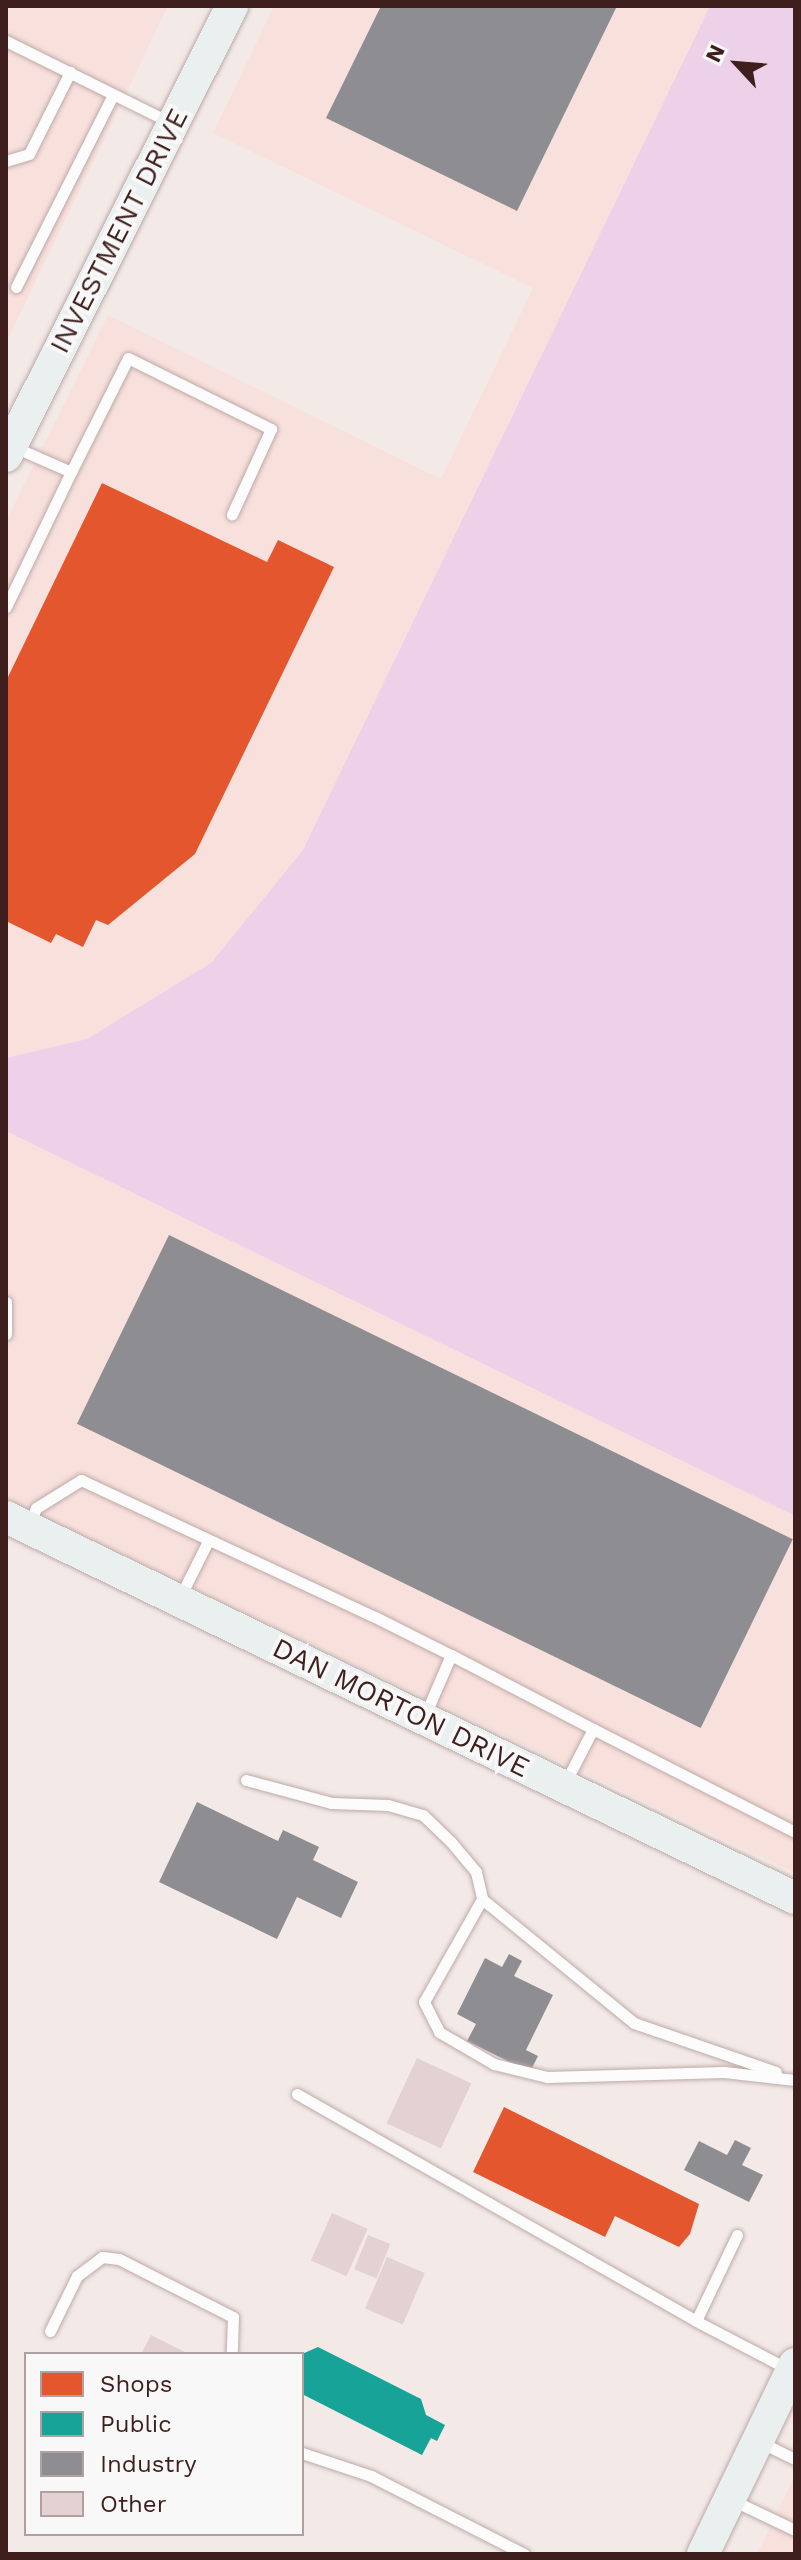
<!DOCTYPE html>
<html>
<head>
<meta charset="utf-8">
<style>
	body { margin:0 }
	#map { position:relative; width:801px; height:2560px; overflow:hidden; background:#f3eae8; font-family:"Work Sans",sans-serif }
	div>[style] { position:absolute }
	.built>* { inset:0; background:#f8e0dc }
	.green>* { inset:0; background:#ecd1e8 }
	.shops>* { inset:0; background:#e4572e }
	.public>* { inset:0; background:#17a398 }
	.industry>* { inset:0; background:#8d8d92; transform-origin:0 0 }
	.building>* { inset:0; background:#e4d1d3; transform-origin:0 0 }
	.roads { filter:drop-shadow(0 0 2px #bdaaa8) drop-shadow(0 0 2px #bdaaa8) }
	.lane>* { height:11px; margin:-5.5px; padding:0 5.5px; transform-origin:5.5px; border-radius:5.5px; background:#fdfcfc }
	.secondary>* { height:32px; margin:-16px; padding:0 16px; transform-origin:16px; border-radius:16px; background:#eaeff0 }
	span { translate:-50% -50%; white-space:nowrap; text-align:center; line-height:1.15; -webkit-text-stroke:8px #f8f8f8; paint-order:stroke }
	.street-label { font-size:28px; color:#3e1f1d }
	.frame { position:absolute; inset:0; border:8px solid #3e1f1d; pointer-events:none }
	.legend { position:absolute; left:24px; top:2352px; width:280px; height:184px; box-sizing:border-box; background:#f8f8f8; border:2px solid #aea1a0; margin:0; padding:10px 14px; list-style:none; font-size:24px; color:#3e1f1d }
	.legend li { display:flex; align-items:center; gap:16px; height:40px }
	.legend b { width:40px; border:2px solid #aea1a0 }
	.north { position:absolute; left:697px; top:24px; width:80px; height:80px; -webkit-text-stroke:6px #f8f8f8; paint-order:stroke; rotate:296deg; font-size:22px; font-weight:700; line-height:32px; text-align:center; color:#3e1f1d }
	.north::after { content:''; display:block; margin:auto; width:28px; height:36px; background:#3e1f1d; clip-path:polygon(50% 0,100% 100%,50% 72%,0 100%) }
</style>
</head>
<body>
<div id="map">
	<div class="built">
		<i style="clip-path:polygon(6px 6px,168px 6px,6px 343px)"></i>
		<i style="clip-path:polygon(274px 6px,710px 6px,303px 850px,211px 963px,87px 1039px,6px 1058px,6px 521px,108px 315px,441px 479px,533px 288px,213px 133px)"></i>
		<i style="clip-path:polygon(6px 1131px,795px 1516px,795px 1873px,6px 1499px)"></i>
		<i style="clip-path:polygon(795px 2475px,795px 2554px,757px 2554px)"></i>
	</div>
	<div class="green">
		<i style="clip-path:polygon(710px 6px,795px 6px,795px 1516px,6px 1131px,6px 1058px,87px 1039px,211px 963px,303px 850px)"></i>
	</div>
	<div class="shops">
		<i style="clip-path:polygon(102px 483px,267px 562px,278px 540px,334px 567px,195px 854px,108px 925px,96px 920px,83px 947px,56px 934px,51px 943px,6px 921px,6px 681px)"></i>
		<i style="clip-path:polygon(504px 2107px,699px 2204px,690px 2234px,679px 2247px,615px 2216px,605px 2237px,473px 2172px)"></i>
	</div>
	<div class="public">
		<i style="clip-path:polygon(318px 2347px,421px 2399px,426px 2415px,445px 2425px,437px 2441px,431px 2438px,422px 2455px,302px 2394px,302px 2354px)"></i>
	</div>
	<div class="industry">
		<i style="clip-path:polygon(381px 6px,617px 6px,517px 211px,326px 118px)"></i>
		<i style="left:169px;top:1235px;width:694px;height:210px;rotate:26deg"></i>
		<i style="clip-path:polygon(197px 1802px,278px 1841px,283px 1830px,319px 1847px,313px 1860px,358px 1882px,341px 1918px,297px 1897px,277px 1939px,159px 1882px)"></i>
		<i style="clip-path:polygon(509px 1954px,522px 1961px,514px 1976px,553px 1995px,526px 2050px,538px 2056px,530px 2072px,467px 2041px,476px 2024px,457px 2014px,485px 1958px,502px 1967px)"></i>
		<i style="clip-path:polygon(735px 2140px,751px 2148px,742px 2165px,763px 2175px,749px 2202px,684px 2170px,699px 2141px,727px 2155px)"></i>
	</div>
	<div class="building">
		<i style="left:417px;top:2058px;width:60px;height:72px;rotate:25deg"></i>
		<i style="left:332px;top:2213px;width:39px;height:52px;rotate:24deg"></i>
		<i style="left:368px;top:2235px;width:24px;height:37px;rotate:22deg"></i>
		<i style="left:387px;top:2257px;width:41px;height:56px;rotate:23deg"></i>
		<i style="clip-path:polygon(151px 2335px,189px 2354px,141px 2354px)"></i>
	</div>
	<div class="roads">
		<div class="lane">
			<i style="left:6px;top:41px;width:182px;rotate:26.4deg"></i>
			<i style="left:6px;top:161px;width:24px;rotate:-17deg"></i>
			<i style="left:29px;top:154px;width:92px;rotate:-63.4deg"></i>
			<i style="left:16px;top:287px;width:215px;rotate:-63.2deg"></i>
			<i style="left:12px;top:446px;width:64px;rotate:23.8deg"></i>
			<i style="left:71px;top:472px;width:127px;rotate:-63.4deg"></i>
			<i style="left:128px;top:358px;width:160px;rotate:26.4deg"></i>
			<i style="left:271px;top:429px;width:94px;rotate:114.6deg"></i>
			<i style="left:6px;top:607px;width:150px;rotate:-64.3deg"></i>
			<i style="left:6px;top:1302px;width:32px;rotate:90deg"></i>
			<i style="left:28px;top:1526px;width:20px;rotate:-66deg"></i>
			<i style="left:36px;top:1508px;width:53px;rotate:-31.9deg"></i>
			<i style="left:81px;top:1480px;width:324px;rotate:25deg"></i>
			<i style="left:375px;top:1617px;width:85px;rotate:26.6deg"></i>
			<i style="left:451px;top:1655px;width:65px;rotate:113.4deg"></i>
			<i style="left:179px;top:1599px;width:65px;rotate:-63.4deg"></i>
			<i style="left:451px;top:1655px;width:160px;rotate:27.5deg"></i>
			<i style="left:593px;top:1729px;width:61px;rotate:117.4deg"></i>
			<i style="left:593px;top:1729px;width:227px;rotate:27deg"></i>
			<i style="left:246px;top:1780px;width:88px;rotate:15.1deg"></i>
			<i style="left:331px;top:1803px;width:57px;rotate:2deg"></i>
			<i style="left:388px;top:1805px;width:36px;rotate:16deg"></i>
			<i style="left:423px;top:1815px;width:39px;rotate:44deg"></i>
			<i style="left:451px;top:1842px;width:39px;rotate:50deg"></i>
			<i style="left:476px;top:1872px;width:28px;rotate:77deg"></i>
			<i style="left:482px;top:1899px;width:118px;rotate:119.4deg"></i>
			<i style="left:424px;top:2002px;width:34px;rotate:63deg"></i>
			<i style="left:439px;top:2032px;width:64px;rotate:30.2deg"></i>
			<i style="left:494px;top:2064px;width:55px;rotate:13.8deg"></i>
			<i style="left:547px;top:2077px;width:177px;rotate:-1.6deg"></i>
			<i style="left:724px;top:2072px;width:71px;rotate:6.4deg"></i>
			<i style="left:482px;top:1899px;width:196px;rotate:39.2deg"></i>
			<i style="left:634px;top:2023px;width:150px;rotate:19deg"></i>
			<i style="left:297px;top:2094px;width:459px;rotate:29.6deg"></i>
			<i style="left:737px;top:2235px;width:95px;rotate:115.5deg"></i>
			<i style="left:696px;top:2321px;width:104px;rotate:27.6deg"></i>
			<i style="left:50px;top:2331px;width:61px;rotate:-63.9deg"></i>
			<i style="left:77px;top:2276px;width:31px;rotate:-37deg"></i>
			<i style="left:102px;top:2257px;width:17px;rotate:7deg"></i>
			<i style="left:119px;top:2259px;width:128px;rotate:27deg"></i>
			<i style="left:233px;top:2317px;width:37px;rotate:92deg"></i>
			<i style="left:762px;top:2443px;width:37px;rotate:26deg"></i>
			<i style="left:302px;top:2453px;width:73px;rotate:18.4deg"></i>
			<i style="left:371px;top:2476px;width:172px;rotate:27deg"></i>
			<i style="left:730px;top:2499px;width:72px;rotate:25.5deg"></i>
		</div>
		<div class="secondary">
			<i style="left:6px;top:456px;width:504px;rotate:-63.33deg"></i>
			<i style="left:6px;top:1517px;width:876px;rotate:25.78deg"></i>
			<i style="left:703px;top:2554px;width:211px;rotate:-64.2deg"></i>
		</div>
	</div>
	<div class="street-label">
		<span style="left:119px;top:231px;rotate:-63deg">INVESTMENT DRIVE</span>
		<span style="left:401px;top:1708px;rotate:26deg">DAN MORTON DRIVE</span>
	</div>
	<div class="frame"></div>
	<ul class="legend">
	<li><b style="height:22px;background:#e4572e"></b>Shops</li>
	<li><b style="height:22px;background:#17a398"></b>Public</li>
	<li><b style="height:22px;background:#8d8d92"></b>Industry</li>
	<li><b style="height:22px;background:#e4d1d3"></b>Other</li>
	</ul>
	<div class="north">N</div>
</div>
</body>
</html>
